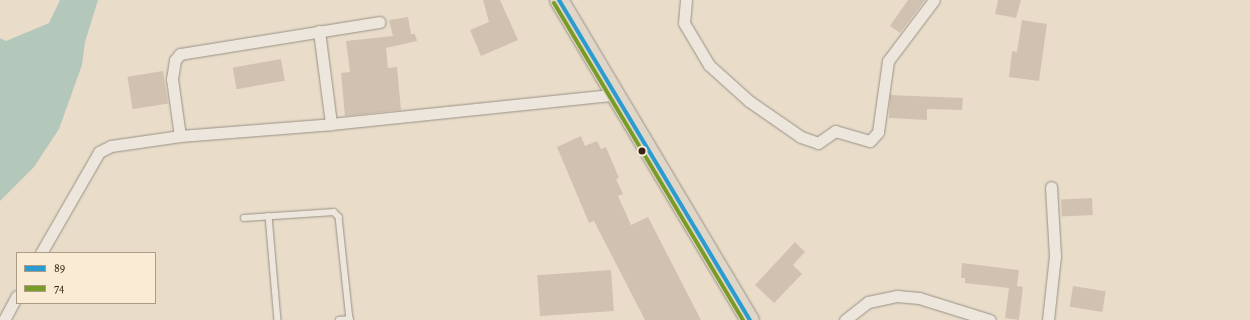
<!DOCTYPE html>
<html>
<head>
<meta charset="utf-8">
<style>
	body { margin:0 }
	#map { position:relative; width:1250px; height:320px; overflow:hidden; background:#e9ddca; font-family:Alegreya,serif }
	div>[style] { position:absolute }
	.water>* { inset:0; background:#b4c7bb }
	.building>* { inset:0; background:#d1c1b1; transform-origin:0 0 }
	.roads { filter:drop-shadow(0 0 1px #9a9184) drop-shadow(0 0 1px #9a9184) }
	.service>* { height:5.5px; margin:-2.75px; padding:0 2.75px; transform-origin:2.75px; border-radius:2.75px; background:#ece6dd }
	.minor>* { height:11px; margin:-5.5px; padding:0 5.5px; transform-origin:5.5px; border-radius:5.5px; background:#ece6dd }
	.trunk>* { height:18px; margin:-9px; padding:0 9px; transform-origin:9px; border-radius:9px; background:#e0d6c7 }
	.bus-1>* { height:4px; margin:-2px; padding:0 2px; transform-origin:2px; border-radius:2px; background:#2a9cd0 }
	.bus-2>* { height:4px; margin:-2px; padding:0 2px; transform-origin:2px; border-radius:2px; background:#799c27 }
	.dots>* { width:11px; height:11px; translate:-50% -50%; box-sizing:border-box; border:2px solid #f9ebd4; border-radius:50% }
	span { translate:-50% -50%; white-space:nowrap; text-align:center; line-height:1.15; -webkit-text-stroke:3.5px #f9ebd4; paint-order:stroke }
	.legend { position:absolute; left:16px; top:252px; width:140px; height:52px; box-sizing:border-box; background:#f9ebd4; border:1px solid #ab9b87; margin:0; padding:5px 7px; list-style:none; font-size:12px; color:#372414 }
	.legend li { display:flex; align-items:center; gap:8px; height:20px }
	.legend b { width:20px; border:1px solid #ab9b87 }
</style>
</head>
<body>
<div id="map">
	<div class="water">
		<i style="clip-path:polygon(60px 0,98px 0,85px 42px,82px 65px,59px 129px,34px 167px,0 201px,0 38px,6px 41px,49px 23px)"></i>
	</div>
	<div class="building">
		<i style="clip-path:polygon(483px 0,500px 0,518px 40px,481px 56px,470px 30px,489px 22px)"></i>
		<i style="clip-path:polygon(908px 0,925px 0,900px 33px,890px 26px)"></i>
		<i style="clip-path:polygon(998px 0,1021px 0,1016px 18px,995px 14px)"></i>
		<i style="clip-path:polygon(408px 17px,411px 34px,415px 34px,417px 41px,386px 48px,388px 68px,397px 67px,401px 110px,345px 116px,341px 73px,350px 72px,346px 41px,393px 36px,389px 20px)"></i>
		<i style="clip-path:polygon(1022px 20px,1047px 24px,1039px 81px,1009px 77px,1012px 51px,1017px 52px)"></i>
		<i style="left:281px;top:59px;width:22px;height:49px;rotate:80deg"></i>
		<i style="left:163px;top:71px;width:33px;height:36px;rotate:81deg"></i>
		<i style="clip-path:polygon(890px 95px,963px 98px,962px 110px,927px 109px,927px 120px,889px 118px)"></i>
		<i style="clip-path:polygon(581px 136px,585px 146px,597px 141px,601px 149px,606px 147px,619px 178px,616px 179px,623px 194px,618px 196px,631px 225px,648px 217px,701px 320px,645px 320px,594px 221px,589px 223px,557px 147px)"></i>
		<i style="left:1092px;top:198px;width:17px;height:31px;rotate:87deg"></i>
		<i style="clip-path:polygon(795px 242px,805px 252px,793px 265px,802px 274px,774px 303px,755px 285px)"></i>
		<i style="clip-path:polygon(962px 263px,1019px 270px,1017px 286px,1023px 287px,1019px 320px,1005px 318px,1009px 288px,965px 283px,965px 278px,961px 278px)"></i>
		<i style="left:611px;top:270px;width:41px;height:74px;rotate:86deg"></i>
		<i style="left:1073px;top:286px;width:33px;height:21px;rotate:9deg"></i>
	</div>
	<div class="roads">
		<div class="service">
			<i style="left:269px;top:216px;width:104px;rotate:85.1deg"></i>
			<i style="left:244px;top:218px;width:90px;rotate:-3.8deg"></i>
			<i style="left:334px;top:212px;width:7px;rotate:45deg"></i>
			<i style="left:339px;top:217px;width:104px;rotate:83.9deg"></i>
			<i style="left:339px;top:320px;width:11px;rotate:-5deg"></i>
		</div>
		<div class="minor">
			<i style="left:686px;top:0;width:23px;rotate:95deg"></i>
			<i style="left:684px;top:23px;width:49px;rotate:59.2deg"></i>
			<i style="left:709px;top:65px;width:54px;rotate:42deg"></i>
			<i style="left:749px;top:101px;width:63px;rotate:34.7deg"></i>
			<i style="left:801px;top:137px;width:18px;rotate:19deg"></i>
			<i style="left:818px;top:143px;width:21px;rotate:-35deg"></i>
			<i style="left:835px;top:131px;width:36px;rotate:16deg"></i>
			<i style="left:870px;top:141px;width:12px;rotate:-48deg"></i>
			<i style="left:878px;top:132px;width:72px;rotate:-82deg"></i>
			<i style="left:888px;top:61px;width:76px;rotate:-53deg"></i>
			<i style="left:319px;top:31px;width:94px;rotate:82.6deg"></i>
			<i style="left:180px;top:136px;width:58px;rotate:-98deg"></i>
			<i style="left:172px;top:79px;width:19px;rotate:-81deg"></i>
			<i style="left:175px;top:60px;width:8px;rotate:-50deg"></i>
			<i style="left:180px;top:54px;width:202px;rotate:-9.1deg"></i>
			<i style="left:41px;top:253px;width:116px;rotate:-60.1deg"></i>
			<i style="left:99px;top:152px;width:13px;rotate:-27deg"></i>
			<i style="left:111px;top:146px;width:70px;rotate:-8.2deg"></i>
			<i style="left:180px;top:136px;width:151px;rotate:-4.5deg"></i>
			<i style="left:331px;top:124px;width:284px;rotate:-5.9deg"></i>
			<i style="left:4px;top:320px;width:27px;rotate:-62deg"></i>
			<i style="left:845px;top:320px;width:29px;rotate:-38deg"></i>
			<i style="left:868px;top:302px;width:30px;rotate:-12deg"></i>
			<i style="left:897px;top:296px;width:22px;rotate:5deg"></i>
			<i style="left:919px;top:298px;width:74px;rotate:17.2deg"></i>
			<i style="left:1048px;top:320px;width:64px;rotate:-83.8deg"></i>
			<i style="left:1055px;top:256px;width:69px;rotate:-93.3deg"></i>
		</div>
		<div class="trunk">
			<i style="left:559px;top:0;width:373px;rotate:59.2deg"></i>
		</div>
	</div>
	<div class="bus-1">
		<i style="left:559px;top:0;width:373px;rotate:59.2deg"></i>
	</div>
	<div class="bus-2">
		<i style="left:554px;top:3px;width:369px;rotate:59.2deg"></i>
	</div>
	<div class="dots">
		<i style="left:642px;top:151px;background:#372414"></i>
	</div>
	<ul class="legend">
	<li><b style="height:5px;background:#2a9cd0"></b>89</li>
	<li><b style="height:5px;background:#799c27"></b>74</li>
	</ul>
</div>
</body>
</html>
